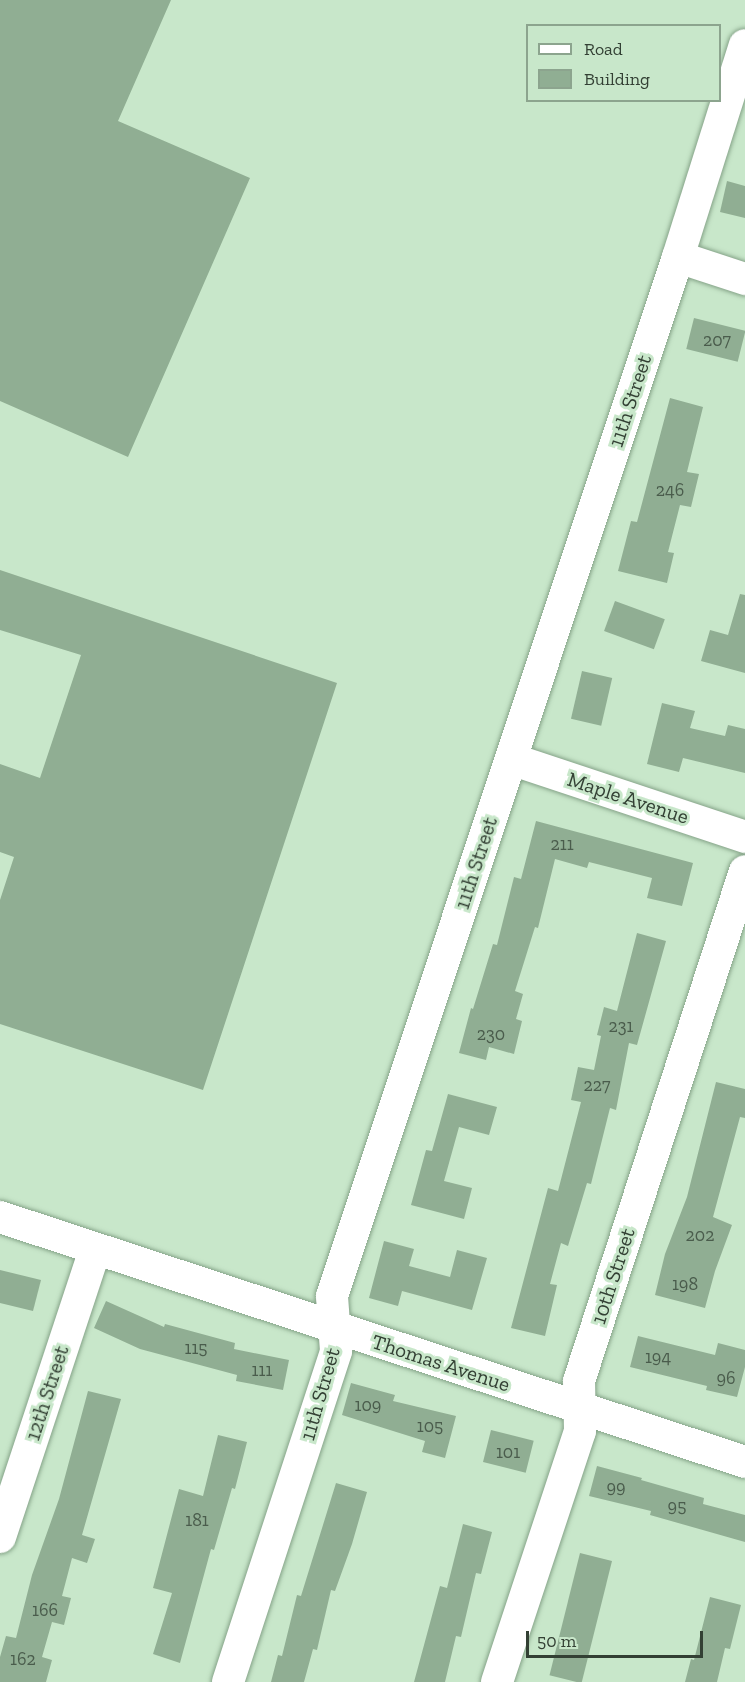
<!DOCTYPE html>
<html>
<head>
<meta charset="utf-8">
<style>
	body { margin:0 }
	#map { position:relative; width:745px; height:1682px; overflow:hidden; background:#c8e7ca; font-family:"Zilla Slab",serif }
	div>[style] { position:absolute }
	.building>* { inset:0; background:#90ae93; transform-origin:0 0 }
	.roads { filter:drop-shadow(0 0 2px #85a388) drop-shadow(0 0 2px #85a388) }
	.minor>* { height:32px; margin:-16px; padding:0 16px; transform-origin:16px; border-radius:16px; background:#fff }
	span { translate:-50% -50%; white-space:nowrap; text-align:center; line-height:1.15; -webkit-text-stroke:6px #c8e7ca; paint-order:stroke }
	.number-label { font-size:18px; color:#4a5c4c }
	.number-label span { -webkit-text-stroke-width:0 }
	.street-label { font-size:21px; color:#334034 }
	.legend { position:absolute; left:526px; top:24px; width:195px; height:78px; box-sizing:border-box; background:#c8e7ca; border:2px solid #8ca48e; margin:0; padding:8px 10px; list-style:none; font-size:18px; color:#334034 }
	.legend li { display:flex; align-items:center; gap:12px; height:30px }
	.legend b { width:30px; border:2px solid #8ca48e }
	.scale { position:absolute; left:526px; top:1631px; width:177px; height:27px; box-sizing:border-box; border:3px solid #334034; border-top:0; padding-left:8px; font-size:18px; line-height:21px; white-space:nowrap; color:#334034; -webkit-text-stroke:4px #c8e7ca; paint-order:stroke }
</style>
</head>
<body>
<div id="map">
	<div class="building">
		<i style="clip-path:polygon(0 0,171px 0,118px 121px,250px 178px,128px 457px,0 401px)"></i>
		<i style="clip-path:polygon(727px 181px,745px 186px,745px 218px,720px 212px)"></i>
		<i style="left:694px;top:318px;width:53px;height:32px;rotate:14deg"></i>
		<i style="clip-path:polygon(670px 398px,703px 407px,687px 472px,699px 474px,691px 507px,680px 505px,668px 552px,674px 553px,667px 583px,618px 571px,631px 521px,637px 522px)"></i>
		<i style="clip-path:polygon(0 570px,337px 683px,203px 1090px,0 1024px,0 900px,14px 857px,0 852px,0 764px,40px 778px,81px 655px,0 630px)"></i>
		<i style="clip-path:polygon(740px 594px,745px 595px,745px 673px,701px 661px,710px 630px,728px 635px)"></i>
		<i style="left:615px;top:601px;width:53px;height:32px;rotate:20deg"></i>
		<i style="left:582px;top:671px;width:31px;height:49px;rotate:13deg"></i>
		<i style="clip-path:polygon(662px 703px,695px 711px,690px 728px,725px 736px,728px 725px,745px 729px,745px 773px,683px 758px,679px 772px,647px 764px)"></i>
		<i style="clip-path:polygon(536px 821px,693px 863px,682px 906px,647px 898px,652px 878px,589px 862px,587px 868px,555px 859px,538px 928px,535px 927px,515px 991px,523px 994px,516px 1019px,522px 1021px,514px 1054px,489px 1047px,486px 1060px,459px 1053px,471px 1008px,473px 1009px,493px 944px,497px 945px,514px 877px,521px 879px)"></i>
		<i style="clip-path:polygon(637px 933px,666px 941px,637px 1045px,629px 1043px,616px 1110px,610px 1108px,591px 1184px,587px 1183px,568px 1246px,561px 1243px,550px 1284px,557px 1285px,545px 1336px,511px 1328px,548px 1188px,558px 1191px,581px 1102px,571px 1100px,578px 1067px,594px 1070px,601px 1036px,597px 1035px,604px 1007px,617px 1011px)"></i>
		<i style="clip-path:polygon(716px 1082px,745px 1089px,745px 1118px,740px 1117px,713px 1217px,732px 1225px,715px 1271px,705px 1308px,655px 1295px,665px 1254px,687px 1197px)"></i>
		<i style="clip-path:polygon(448px 1094px,497px 1107px,489px 1135px,459px 1127px,444px 1181px,472px 1188px,464px 1219px,411px 1205px,426px 1150px,432px 1151px)"></i>
		<i style="clip-path:polygon(384px 1241px,414px 1249px,409px 1266px,450px 1277px,457px 1250px,487px 1258px,472px 1310px,402px 1291px,398px 1306px,369px 1298px)"></i>
		<i style="clip-path:polygon(0 1270px,41px 1280px,33px 1311px,0 1303px)"></i>
		<i style="clip-path:polygon(106px 1301px,164px 1327px,165px 1324px,235px 1343px,234px 1349px,289px 1360px,283px 1390px,236px 1381px,237px 1375px,140px 1349px,94px 1328px)"></i>
		<i style="clip-path:polygon(638px 1336px,715px 1355px,718px 1343px,745px 1350px,745px 1367px,737px 1397px,706px 1390px,707px 1386px,630px 1367px)"></i>
		<i style="clip-path:polygon(351px 1383px,395px 1395px,393px 1401px,456px 1416px,445px 1458px,422px 1452px,425px 1441px,342px 1415px)"></i>
		<i style="clip-path:polygon(88px 1391px,121px 1399px,82px 1535px,95px 1539px,87px 1563px,72px 1558px,62px 1596px,71px 1598px,64px 1625px,52px 1622px,42px 1657px,52px 1660px,46px 1682px,0 1682px,0 1657px,6px 1636px,16px 1638px,32px 1575px,59px 1499px)"></i>
		<i style="left:491px;top:1430px;width:44px;height:33px;rotate:14deg"></i>
		<i style="clip-path:polygon(218px 1435px,247px 1442px,235px 1489px,232px 1488px,214px 1550px,211px 1549px,180px 1663px,153px 1654px,172px 1593px,153px 1588px,179px 1489px,203px 1496px)"></i>
		<i style="clip-path:polygon(597px 1466px,642px 1478px,641px 1480px,704px 1498px,703px 1504px,745px 1515px,745px 1542px,650px 1515px,651px 1511px,589px 1496px)"></i>
		<i style="clip-path:polygon(336px 1483px,367px 1492px,352px 1544px,335px 1591px,331px 1590px,317px 1650px,313px 1649px,304px 1682px,271px 1682px,278px 1655px,282px 1656px,297px 1595px,301px 1596px)"></i>
		<i style="clip-path:polygon(463px 1524px,492px 1532px,481px 1574px,476px 1573px,461px 1637px,456px 1636px,445px 1682px,414px 1682px,440px 1586px,447px 1588px)"></i>
		<i style="left:580px;top:1553px;width:33px;height:126px;rotate:14deg"></i>
		<i style="clip-path:polygon(710px 1597px,741px 1605px,730px 1649px,725px 1648px,717px 1682px,685px 1682px,691px 1659px,694px 1660px)"></i>
	</div>
	<div class="roads">
		<div class="minor">
			<i style="left:678px;top:257px;width:71px;rotate:18.2deg"></i>
			<i style="left:511px;top:759px;width:247px;rotate:18.4deg"></i>
			<i style="left:0;top:1217px;width:784px;rotate:18.2deg"></i>
			<i style="left:0;top:1537px;width:303px;rotate:-71.7deg"></i>
			<i style="left:228px;top:1682px;width:348px;rotate:-71.9deg"></i>
			<i style="left:336px;top:1351px;width:55px;rotate:-94.2deg"></i>
			<i style="left:332px;top:1296px;width:1095px;rotate:-71.58deg"></i>
			<i style="left:678px;top:257px;width:222px;rotate:-72.5deg"></i>
			<i style="left:497px;top:1682px;width:264px;rotate:-71.7deg"></i>
			<i style="left:580px;top:1431px;width:50px;rotate:-91.1deg"></i>
			<i style="left:579px;top:1381px;width:536px;rotate:-71.97deg"></i>
		</div>
	</div>
	<div class="number-label">
		<span style="left:717px;top:340px">207</span>
		<span style="left:670px;top:490px">246</span>
		<span style="left:562px;top:844px">211</span>
		<span style="left:621px;top:1026px">231</span>
		<span style="left:491px;top:1034px">230</span>
		<span style="left:597px;top:1085px">227</span>
		<span style="left:700px;top:1235px">202</span>
		<span style="left:685px;top:1284px">198</span>
		<span style="left:196px;top:1348px">115</span>
		<span style="left:658px;top:1357px">194</span>
		<span style="left:262px;top:1370px">111</span>
		<span style="left:726px;top:1378px">96</span>
		<span style="left:368px;top:1405px">109</span>
		<span style="left:430px;top:1426px">105</span>
		<span style="left:508px;top:1452px">101</span>
		<span style="left:616px;top:1487px">99</span>
		<span style="left:677px;top:1506px">95</span>
		<span style="left:197px;top:1520px">181</span>
		<span style="left:45px;top:1610px">166</span>
		<span style="left:23px;top:1659px">162</span>
	</div>
	<div class="street-label">
		<span style="left:630px;top:401px;rotate:-72deg">11th Street</span>
		<span style="left:628px;top:798px;rotate:18deg">Maple Avenue</span>
		<span style="left:476px;top:863px;rotate:-72deg">11th Street</span>
		<span style="left:613px;top:1276px;rotate:-72deg">10th Street</span>
		<span style="left:441px;top:1363px;rotate:18deg">Thomas Avenue</span>
		<span style="left:47px;top:1393px;rotate:-72deg">12th Street</span>
		<span style="left:320px;top:1394px;rotate:-74deg">11th Street</span>
	</div>
	<ul class="legend">
	<li><b style="height:8px;background:#fff"></b>Road</li>
	<li><b style="height:16px;background:#90ae93"></b>Building</li>
	</ul>
	<div class="scale">50 m</div>
</div>
</body>
</html>
